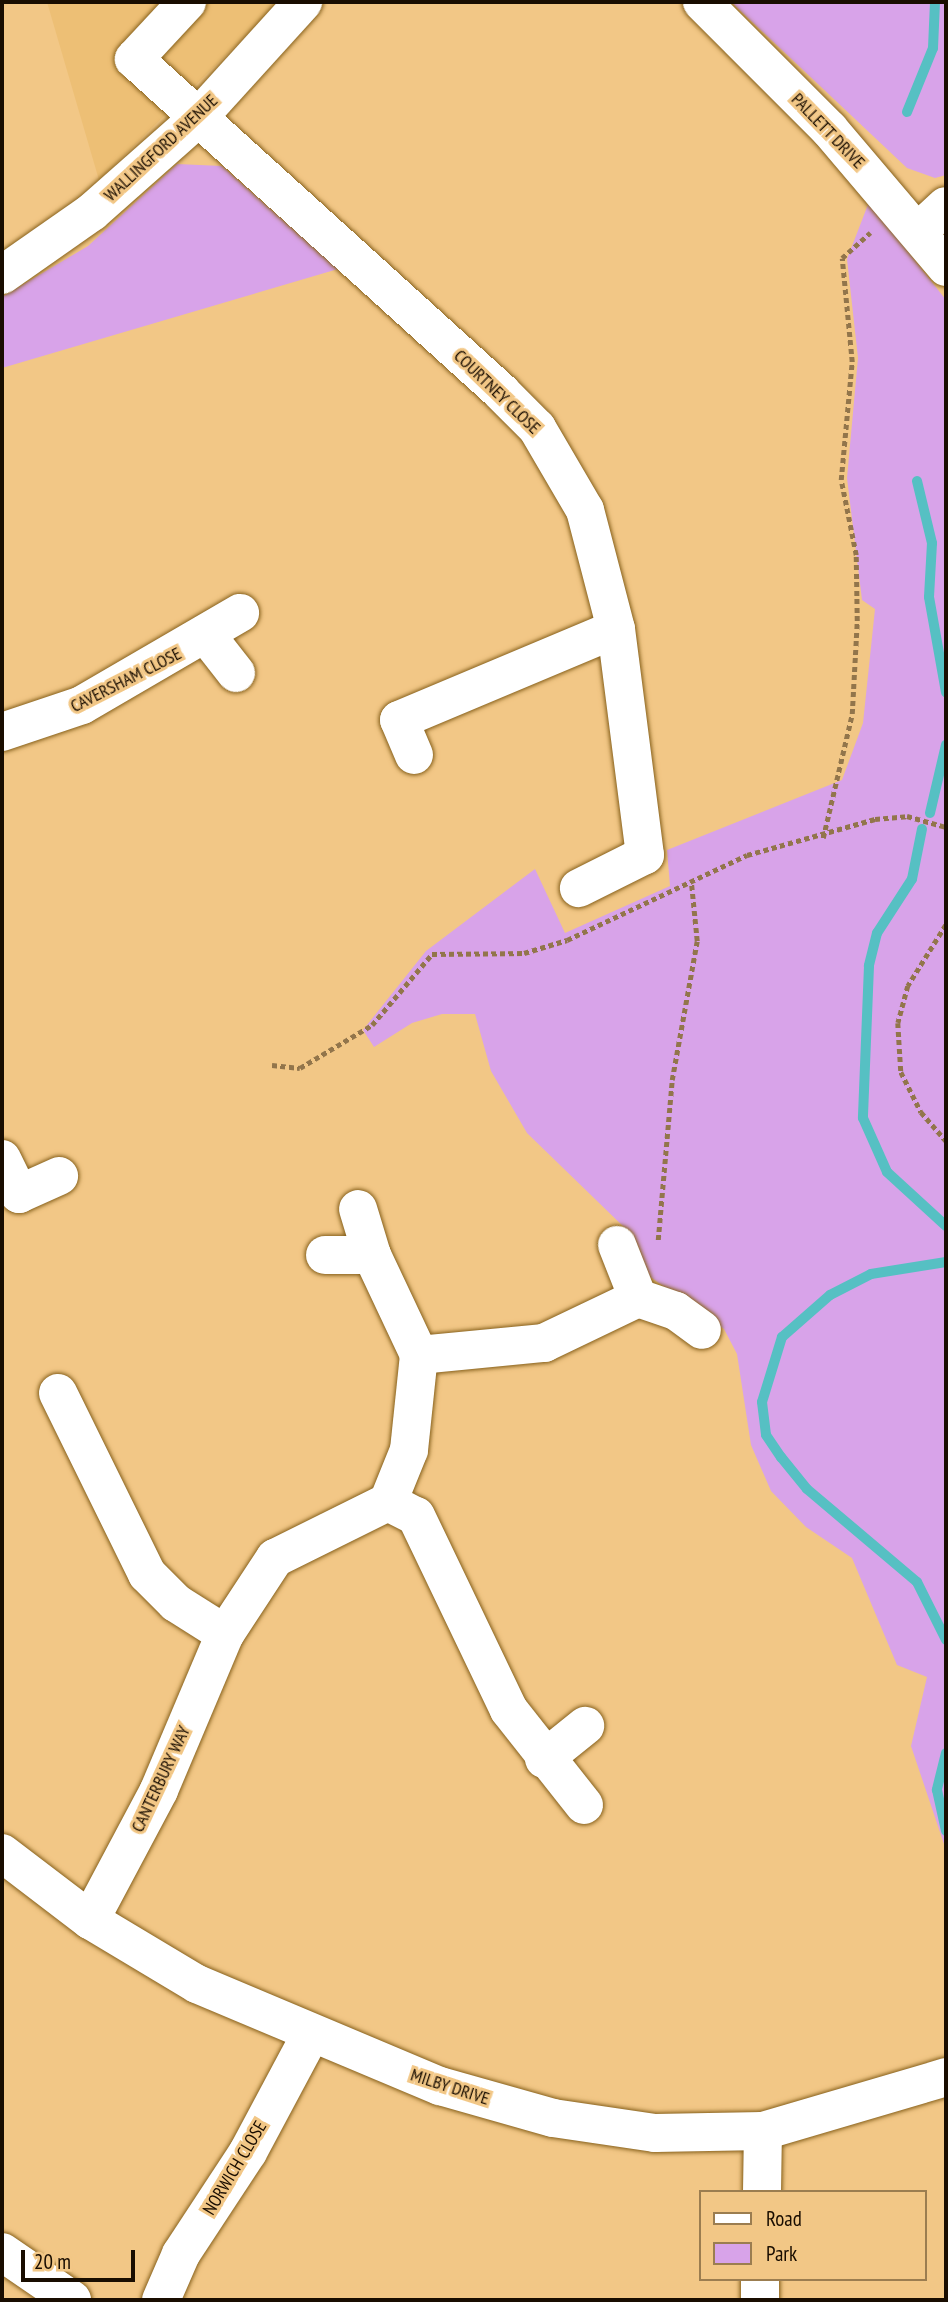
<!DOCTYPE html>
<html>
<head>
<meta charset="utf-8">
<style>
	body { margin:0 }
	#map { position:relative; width:948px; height:2302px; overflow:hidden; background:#f2c786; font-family:"PT Sans Narrow",sans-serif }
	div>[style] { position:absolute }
	.built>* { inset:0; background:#edbf75 }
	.green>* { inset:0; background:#d8a3e9 }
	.stream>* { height:10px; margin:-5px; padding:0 5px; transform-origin:5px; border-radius:5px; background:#56c0c3 }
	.path>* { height:4.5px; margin-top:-2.25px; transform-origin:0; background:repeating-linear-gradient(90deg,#92754b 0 5px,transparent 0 8.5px) }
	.roads { filter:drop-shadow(0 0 2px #87611c) drop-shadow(0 0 2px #87611c) }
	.minor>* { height:38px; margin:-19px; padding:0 19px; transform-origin:19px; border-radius:19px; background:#fff }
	span { translate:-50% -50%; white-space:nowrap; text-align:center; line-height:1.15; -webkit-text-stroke:6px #f2c786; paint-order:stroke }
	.street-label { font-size:18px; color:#190d00 }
	.frame { position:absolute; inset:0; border:4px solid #190d00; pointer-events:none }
	.legend { position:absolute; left:699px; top:2190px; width:228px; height:91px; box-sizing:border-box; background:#f2c786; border:2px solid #9b7d50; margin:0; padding:9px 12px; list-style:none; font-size:21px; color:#190d00 }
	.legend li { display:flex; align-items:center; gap:14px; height:35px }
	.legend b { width:35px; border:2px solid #9b7d50 }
	.scale { position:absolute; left:21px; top:2250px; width:114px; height:32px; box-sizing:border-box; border:4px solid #190d00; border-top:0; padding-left:9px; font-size:21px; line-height:24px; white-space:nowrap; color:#190d00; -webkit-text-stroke:5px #f2c786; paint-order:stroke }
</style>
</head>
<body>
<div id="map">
	<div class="built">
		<i style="clip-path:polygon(47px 2px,280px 2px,99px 180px)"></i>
	</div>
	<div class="green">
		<i style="clip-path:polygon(731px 2px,946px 2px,946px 175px,935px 178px,907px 168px)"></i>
		<i style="clip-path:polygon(177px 164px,222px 166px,338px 269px,2px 368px,2px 297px,88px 246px)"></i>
		<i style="clip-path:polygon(869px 202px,946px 300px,946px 1850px,911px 1746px,927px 1677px,897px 1665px,852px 1558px,806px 1527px,771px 1491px,751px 1445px,737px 1354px,724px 1329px,649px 1276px,629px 1232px,527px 1133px,491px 1071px,475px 1014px,442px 1014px,412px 1023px,374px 1047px,363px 1030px,426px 951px,535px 869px,565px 933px,670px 886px,667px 850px,842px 780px,863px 723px,875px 609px,862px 600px,847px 478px,858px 358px,847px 259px)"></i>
	</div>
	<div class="stream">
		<i style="left:907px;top:112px;width:69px;rotate:-67.9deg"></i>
		<i style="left:933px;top:48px;width:46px;rotate:-87.5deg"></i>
		<i style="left:917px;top:481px;width:64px;rotate:76.4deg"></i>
		<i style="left:932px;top:543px;width:54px;rotate:93.2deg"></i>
		<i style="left:929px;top:597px;width:97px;rotate:79.9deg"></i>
		<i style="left:930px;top:813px;width:70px;rotate:-76.8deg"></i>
		<i style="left:922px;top:829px;width:51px;rotate:101.3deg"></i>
		<i style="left:912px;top:879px;width:64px;rotate:122.9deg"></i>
		<i style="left:877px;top:933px;width:34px;rotate:104deg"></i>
		<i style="left:869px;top:966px;width:152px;rotate:92.3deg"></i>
		<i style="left:863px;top:1118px;width:59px;rotate:66deg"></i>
		<i style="left:887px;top:1172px;width:80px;rotate:42.5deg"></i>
		<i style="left:946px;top:1262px;width:76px;rotate:170.9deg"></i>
		<i style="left:871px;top:1274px;width:46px;rotate:152.9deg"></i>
		<i style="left:830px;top:1295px;width:64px;rotate:138.8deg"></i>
		<i style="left:782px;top:1337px;width:68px;rotate:107.1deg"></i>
		<i style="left:762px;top:1402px;width:33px;rotate:83deg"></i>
		<i style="left:766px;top:1435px;width:27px;rotate:56deg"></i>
		<i style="left:781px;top:1457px;width:41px;rotate:50.9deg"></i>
		<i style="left:807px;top:1489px;width:144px;rotate:40.2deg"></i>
		<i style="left:917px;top:1582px;width:65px;rotate:63.4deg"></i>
		<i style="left:946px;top:1753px;width:38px;rotate:104deg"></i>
		<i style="left:937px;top:1790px;width:42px;rotate:77.6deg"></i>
	</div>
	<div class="path">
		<i style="left:823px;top:838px;width:127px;rotate:-76.8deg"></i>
		<i style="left:852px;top:714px;width:93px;rotate:-86.9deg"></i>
		<i style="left:857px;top:621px;width:66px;rotate:-90.9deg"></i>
		<i style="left:856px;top:555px;width:76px;rotate:-101.3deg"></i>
		<i style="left:841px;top:480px;width:119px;rotate:-84.7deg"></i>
		<i style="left:852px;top:362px;width:104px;rotate:-95.5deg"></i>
		<i style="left:842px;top:258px;width:38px;rotate:-42deg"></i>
		<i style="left:946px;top:925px;width:72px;rotate:121.9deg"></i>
		<i style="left:908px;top:986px;width:38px;rotate:105deg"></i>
		<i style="left:898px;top:1023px;width:49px;rotate:86.5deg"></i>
		<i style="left:901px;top:1072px;width:45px;rotate:63.4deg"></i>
		<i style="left:921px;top:1112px;width:38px;rotate:49deg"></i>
		<i style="left:272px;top:1065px;width:28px;rotate:6deg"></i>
		<i style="left:300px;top:1068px;width:84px;rotate:-30.8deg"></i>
		<i style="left:372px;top:1025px;width:93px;rotate:-49.8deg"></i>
		<i style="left:432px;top:954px;width:92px;rotate:-0.6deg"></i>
		<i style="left:524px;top:953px;width:45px;rotate:-16.8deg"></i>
		<i style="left:567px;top:940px;width:199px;rotate:-25.3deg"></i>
		<i style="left:747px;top:855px;width:133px;rotate:-15.7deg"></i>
		<i style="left:875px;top:819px;width:32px;rotate:-5deg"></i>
		<i style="left:907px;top:816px;width:41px;rotate:15.8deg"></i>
		<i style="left:658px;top:1240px;width:161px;rotate:-85deg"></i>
		<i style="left:672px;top:1080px;width:141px;rotate:-79.8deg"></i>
		<i style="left:697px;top:941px;width:60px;rotate:-95.7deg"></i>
	</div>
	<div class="roads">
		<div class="minor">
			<i style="left:187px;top:2px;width:78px;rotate:132.9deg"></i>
			<i style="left:134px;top:59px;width:496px;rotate:42.2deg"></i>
			<i style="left:501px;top:392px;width:51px;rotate:45deg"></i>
			<i style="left:537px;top:428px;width:95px;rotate:59.7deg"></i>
			<i style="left:585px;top:510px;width:123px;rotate:75.4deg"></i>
			<i style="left:616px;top:629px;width:228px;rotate:82.7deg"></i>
			<i style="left:645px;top:855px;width:74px;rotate:153.4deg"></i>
			<i style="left:702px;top:2px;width:180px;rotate:45deg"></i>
			<i style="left:829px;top:129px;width:181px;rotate:49.7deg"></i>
			<i style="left:920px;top:230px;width:35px;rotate:-43deg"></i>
			<i style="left:2px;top:275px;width:110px;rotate:-35deg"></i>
			<i style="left:92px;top:212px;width:140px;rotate:-41.5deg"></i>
			<i style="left:197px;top:119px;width:158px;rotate:-47.8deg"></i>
			<i style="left:207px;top:636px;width:47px;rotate:51.9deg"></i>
			<i style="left:2px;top:732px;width:84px;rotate:-18.6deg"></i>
			<i style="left:82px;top:705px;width:183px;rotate:-30.2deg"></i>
			<i style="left:414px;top:755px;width:38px;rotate:-113deg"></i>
			<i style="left:399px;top:720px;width:235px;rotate:-22.8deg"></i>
			<i style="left:2px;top:1159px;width:39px;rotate:64deg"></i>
			<i style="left:19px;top:1194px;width:44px;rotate:-24.2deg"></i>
			<i style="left:617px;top:1245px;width:57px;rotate:68.4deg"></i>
			<i style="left:325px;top:1255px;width:47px"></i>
			<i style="left:372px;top:1255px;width:48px;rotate:-106.9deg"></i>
			<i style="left:372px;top:1255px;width:110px;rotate:64.8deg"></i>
			<i style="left:58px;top:1393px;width:202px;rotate:63.8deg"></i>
			<i style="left:147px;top:1574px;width:41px;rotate:45deg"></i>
			<i style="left:176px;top:1603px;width:58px;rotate:32.3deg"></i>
			<i style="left:388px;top:1502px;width:31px;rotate:27deg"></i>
			<i style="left:416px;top:1516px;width:215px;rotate:64.4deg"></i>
			<i style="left:509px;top:1710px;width:121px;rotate:51.7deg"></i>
			<i style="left:544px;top:1759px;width:53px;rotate:-38.8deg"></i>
			<i style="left:2px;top:1853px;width:111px;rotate:37.3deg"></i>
			<i style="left:90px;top:1920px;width:125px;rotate:30.9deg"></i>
			<i style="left:197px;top:1984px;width:264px;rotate:22.8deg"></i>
			<i style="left:440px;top:2086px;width:117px;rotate:15.8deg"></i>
			<i style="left:553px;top:2118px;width:103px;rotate:8.4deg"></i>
			<i style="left:655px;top:2133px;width:108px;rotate:-1.1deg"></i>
			<i style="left:763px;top:2131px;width:191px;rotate:-16.4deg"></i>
			<i style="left:90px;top:1920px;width:147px;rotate:-62deg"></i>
			<i style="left:159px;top:1790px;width:169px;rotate:-67.1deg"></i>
			<i style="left:225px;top:1634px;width:91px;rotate:-56.7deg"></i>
			<i style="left:275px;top:1558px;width:126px;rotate:-26.4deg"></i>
			<i style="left:388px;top:1502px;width:56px;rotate:-68deg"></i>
			<i style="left:409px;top:1450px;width:96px;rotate:-84deg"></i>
			<i style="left:419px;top:1355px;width:126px;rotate:-5.5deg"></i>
			<i style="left:544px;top:1343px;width:104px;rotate:-25.6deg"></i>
			<i style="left:638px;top:1298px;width:40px;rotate:18.9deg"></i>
			<i style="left:676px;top:1311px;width:32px;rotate:36deg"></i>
			<i style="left:762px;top:2192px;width:61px;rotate:-89.1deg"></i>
			<i style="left:2px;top:2252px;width:85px;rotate:34.4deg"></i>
			<i style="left:161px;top:2300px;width:50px;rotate:-66.5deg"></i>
			<i style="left:181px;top:2254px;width:122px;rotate:-56.7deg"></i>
			<i style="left:248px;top:2152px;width:132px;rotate:-61.9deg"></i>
			<i style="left:760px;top:2300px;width:21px;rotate:-90deg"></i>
		</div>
	</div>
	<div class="street-label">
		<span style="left:828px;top:131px;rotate:46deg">PALLETT DRIVE</span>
		<span style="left:161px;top:148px;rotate:-43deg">WALLINGFORD AVENUE</span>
		<span style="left:497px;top:392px;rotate:44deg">COURTNEY CLOSE</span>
		<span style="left:126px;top:680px;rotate:-27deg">CAVERSHAM CLOSE</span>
		<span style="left:161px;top:1779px;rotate:-65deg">CANTERBURY WAY</span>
		<span style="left:450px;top:2087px;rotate:18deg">MILBY DRIVE</span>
		<span style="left:235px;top:2168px;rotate:-59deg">NORWICH CLOSE</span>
	</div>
	<div class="frame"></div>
	<ul class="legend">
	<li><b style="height:9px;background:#fff"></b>Road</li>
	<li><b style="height:19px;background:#d8a3e9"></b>Park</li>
	</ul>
	<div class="scale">20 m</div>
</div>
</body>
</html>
